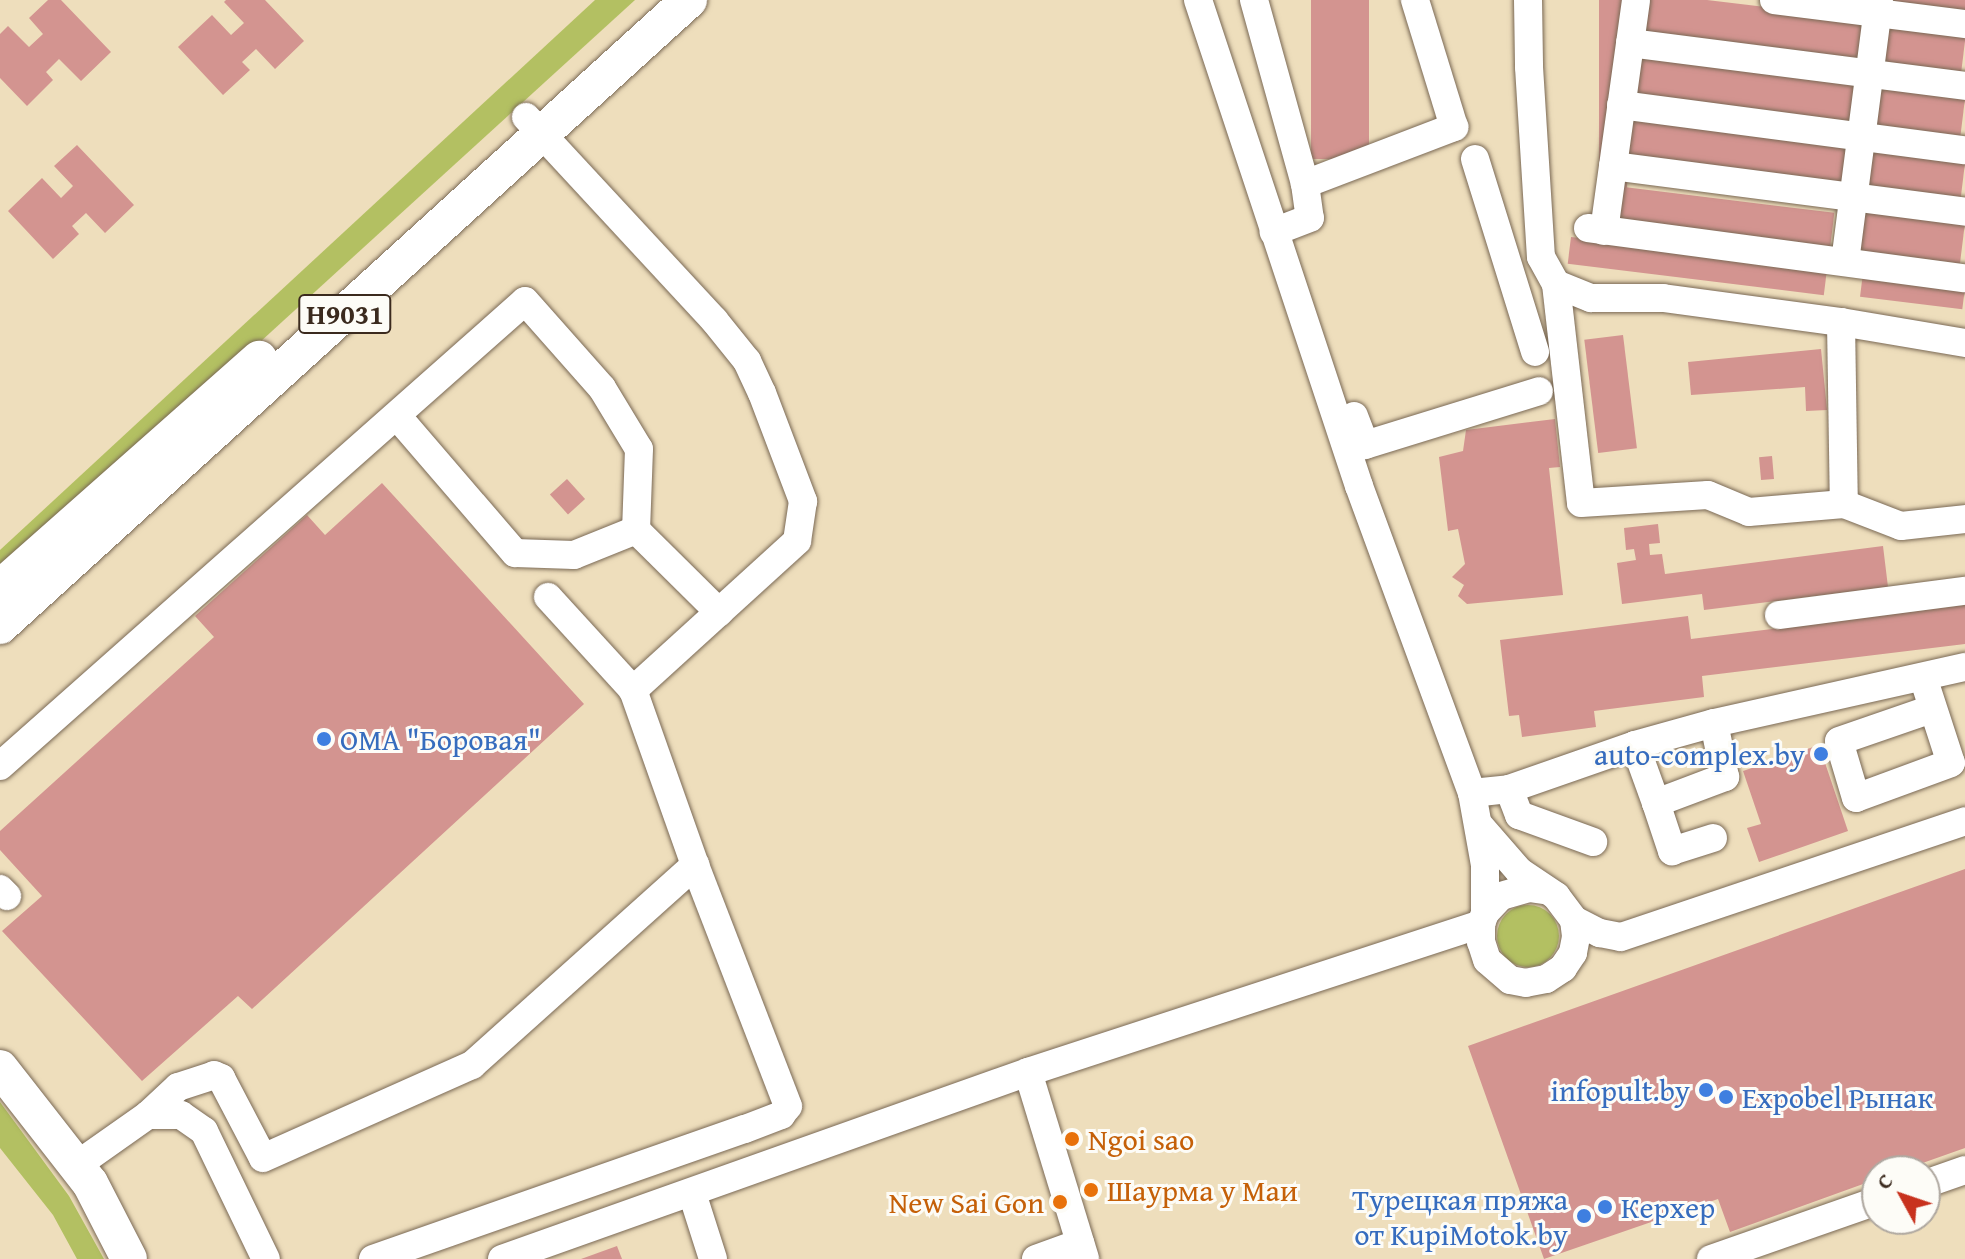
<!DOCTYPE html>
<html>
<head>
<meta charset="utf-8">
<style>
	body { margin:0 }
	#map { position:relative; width:1965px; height:1259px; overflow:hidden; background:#eedebc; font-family:"Gentium Book Plus",serif }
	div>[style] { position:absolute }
	.green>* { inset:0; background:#b3c062 }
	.round { border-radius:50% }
	.building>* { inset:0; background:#d39490; transform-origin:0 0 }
	.roads { filter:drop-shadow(0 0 2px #7a6955) drop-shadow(0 0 2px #7a6955) }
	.minor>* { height:28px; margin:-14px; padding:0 14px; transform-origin:14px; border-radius:14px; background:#fff }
	.major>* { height:36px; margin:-18px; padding:0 18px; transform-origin:18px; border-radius:18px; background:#fff }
	.dots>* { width:22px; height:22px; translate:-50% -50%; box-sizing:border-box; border:4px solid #fdfcf7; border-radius:50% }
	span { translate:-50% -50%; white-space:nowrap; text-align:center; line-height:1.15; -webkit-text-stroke:6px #fdfcf7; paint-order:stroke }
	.shield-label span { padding:2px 6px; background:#fdfcf7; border:2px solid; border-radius:6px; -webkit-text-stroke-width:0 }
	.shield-label { font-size:28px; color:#3b2a1e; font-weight:700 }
	.shop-label { font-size:30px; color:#366cbe }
	.left { translate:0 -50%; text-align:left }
	.right { translate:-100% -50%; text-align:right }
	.food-label { font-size:30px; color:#c56008 }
	.north { position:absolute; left:1861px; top:1155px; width:80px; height:80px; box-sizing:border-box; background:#fdfcf7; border:2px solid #afa8a0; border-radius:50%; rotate:310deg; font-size:22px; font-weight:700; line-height:32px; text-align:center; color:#3b2a1e }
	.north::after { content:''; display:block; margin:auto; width:28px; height:36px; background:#c8321e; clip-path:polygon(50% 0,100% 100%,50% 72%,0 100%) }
</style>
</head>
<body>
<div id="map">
	<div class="green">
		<i style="clip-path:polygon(595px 0,635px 0,0 579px,0 550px)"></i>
		<i class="round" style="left:1497px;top:905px;width:62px;height:62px"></i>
		<i style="clip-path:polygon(0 1102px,69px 1196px,104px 1259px,77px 1259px,53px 1215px,0 1148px)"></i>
	</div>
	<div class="building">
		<i style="clip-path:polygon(48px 0,61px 0,111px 52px,81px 81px,59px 59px,46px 72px,53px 80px,27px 106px,0 78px,0 34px,8px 26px,29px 47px,43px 34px,29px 18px)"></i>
		<i style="clip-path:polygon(226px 0,265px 0,304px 41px,275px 69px,256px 49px,242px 62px,250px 70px,223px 95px,178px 47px,212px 15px,231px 35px,244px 23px,224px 2px)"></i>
		<i style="left:1311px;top:0;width:58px;height:159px"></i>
		<i style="left:1599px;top:0;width:28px;height:216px"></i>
		<i style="clip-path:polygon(1648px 0,1707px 0,1866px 19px,1861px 62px,1643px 37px)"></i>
		<i style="clip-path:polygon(1889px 0,1965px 0,1965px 13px,1888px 4px)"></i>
		<i style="left:1886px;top:28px;width:80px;height:42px;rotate:7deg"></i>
		<i style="left:1639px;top:57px;width:220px;height:44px;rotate:7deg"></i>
		<i style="left:1878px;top:85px;width:88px;height:42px;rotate:7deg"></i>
		<i style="left:1630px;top:119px;width:219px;height:44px;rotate:7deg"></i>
		<i style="clip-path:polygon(77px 145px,134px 205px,105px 233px,86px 213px,72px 226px,79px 234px,53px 259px,8px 211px,42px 178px,61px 198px,73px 186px,54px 166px)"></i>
		<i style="left:1869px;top:149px;width:97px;height:42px;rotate:7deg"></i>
		<i style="left:1616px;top:186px;width:220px;height:44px;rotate:7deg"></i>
		<i style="left:1861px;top:208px;width:105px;height:43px;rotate:7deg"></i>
		<i style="left:1571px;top:237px;width:258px;height:27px;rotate:7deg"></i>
		<i style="left:1863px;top:273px;width:103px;height:24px;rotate:7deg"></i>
		<i style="left:1623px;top:335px;width:114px;height:39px;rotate:83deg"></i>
		<i style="clip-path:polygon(1821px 349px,1827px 410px,1806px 411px,1805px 387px,1691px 395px,1688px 362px)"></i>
		<i style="clip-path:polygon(1555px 419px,1560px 467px,1549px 468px,1563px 595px,1467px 604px,1458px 596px,1464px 585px,1452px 577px,1465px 564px,1458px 529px,1448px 531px,1439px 457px,1463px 451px,1466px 430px)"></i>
		<i style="left:1772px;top:456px;width:23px;height:13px;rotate:85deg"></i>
		<i style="left:567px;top:479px;width:27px;height:23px;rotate:48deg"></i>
		<i style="clip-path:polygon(382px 483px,584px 704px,252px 1009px,238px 996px,142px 1081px,2px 931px,42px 896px,0 850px,0 831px,214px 637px,195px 616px,307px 515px,325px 535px)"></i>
		<i style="clip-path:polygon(1658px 524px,1660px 543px,1649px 544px,1650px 555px,1662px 554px,1665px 574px,1883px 546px,1888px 587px,1704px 610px,1702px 594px,1622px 604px,1617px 563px,1636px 560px,1634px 549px,1626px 550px,1624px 528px)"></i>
		<i style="clip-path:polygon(1965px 605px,1965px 644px,1702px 676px,1704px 697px,1594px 711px,1596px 727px,1522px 737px,1519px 715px,1509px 716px,1500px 640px,1688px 616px,1691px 639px)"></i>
		<i style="clip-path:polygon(1819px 745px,1848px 831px,1759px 862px,1747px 828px,1761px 824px,1743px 771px)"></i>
		<i style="clip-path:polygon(1965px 869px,1965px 1148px,1900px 1171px,1877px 1171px,1877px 1179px,1730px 1232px,1718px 1199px,1544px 1259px,1468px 1046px)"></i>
		<i style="clip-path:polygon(617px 1246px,622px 1259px,581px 1259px)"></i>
	</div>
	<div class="roads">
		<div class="minor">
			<i style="left:1198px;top:0;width:512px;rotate:71.67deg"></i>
			<i style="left:1359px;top:486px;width:327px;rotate:69.8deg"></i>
			<i style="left:1472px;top:793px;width:73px;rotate:79.8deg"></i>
			<i style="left:1485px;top:865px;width:48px;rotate:90deg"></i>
			<i style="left:1254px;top:0;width:191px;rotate:74.5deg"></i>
			<i style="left:1305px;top:184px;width:34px;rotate:82deg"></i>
			<i style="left:1310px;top:218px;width:39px;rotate:159deg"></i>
			<i style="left:1528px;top:0;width:67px;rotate:89.1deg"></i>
			<i style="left:1529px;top:67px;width:190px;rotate:86.4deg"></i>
			<i style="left:1541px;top:257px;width:31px;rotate:61deg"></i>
			<i style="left:1556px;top:284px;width:38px;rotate:22deg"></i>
			<i style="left:1591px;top:298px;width:72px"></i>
			<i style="left:1663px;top:298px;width:180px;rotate:7.7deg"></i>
			<i style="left:1841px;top:322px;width:126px;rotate:9.6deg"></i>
			<i style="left:1774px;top:0;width:193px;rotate:7.2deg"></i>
			<i style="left:1630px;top:43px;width:338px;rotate:7.3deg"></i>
			<i style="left:1621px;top:105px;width:347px;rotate:7.5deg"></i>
			<i style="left:526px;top:117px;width:277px;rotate:47.2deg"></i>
			<i style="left:714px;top:320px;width:53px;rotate:51.2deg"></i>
			<i style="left:747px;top:361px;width:35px;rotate:65deg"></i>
			<i style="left:762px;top:393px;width:116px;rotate:69.2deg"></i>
			<i style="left:803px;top:501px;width:40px;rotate:98.5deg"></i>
			<i style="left:797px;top:541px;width:222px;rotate:137.7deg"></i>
			<i style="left:1475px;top:159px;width:202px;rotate:72.7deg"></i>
			<i style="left:1613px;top:166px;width:355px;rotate:7.4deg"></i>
			<i style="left:1305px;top:184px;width:160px;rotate:-20.9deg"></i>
			<i style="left:1454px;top:127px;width:133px;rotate:-107.1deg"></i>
			<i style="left:1588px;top:228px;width:380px;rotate:7.6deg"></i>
			<i style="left:1604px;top:231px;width:233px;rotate:-82.1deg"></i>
			<i style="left:1845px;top:262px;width:264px;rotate:-82.6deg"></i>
			<i style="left:1556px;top:284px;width:220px;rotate:83.5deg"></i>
			<i style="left:1581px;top:503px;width:127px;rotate:-3.6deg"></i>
			<i style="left:1708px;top:495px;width:44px;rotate:22.5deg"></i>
			<i style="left:1749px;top:512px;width:95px;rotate:-4.8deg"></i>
			<i style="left:1844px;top:504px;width:61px;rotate:21.1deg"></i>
			<i style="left:1901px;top:526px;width:64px;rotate:-6.2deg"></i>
			<i style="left:1841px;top:322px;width:182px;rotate:89.1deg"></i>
			<i style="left:397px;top:416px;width:181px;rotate:49.3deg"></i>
			<i style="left:515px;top:553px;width:59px;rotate:1.9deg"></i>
			<i style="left:574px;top:555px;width:67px;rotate:-22deg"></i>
			<i style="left:1354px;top:416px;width:31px;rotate:69deg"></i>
			<i style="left:1365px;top:445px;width:182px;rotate:-17.2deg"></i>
			<i style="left:1779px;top:615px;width:188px;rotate:-7.4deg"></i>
			<i style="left:1923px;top:677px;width:90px;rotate:72deg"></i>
			<i style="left:1951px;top:763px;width:101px;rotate:159.8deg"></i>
			<i style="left:1856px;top:798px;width:59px;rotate:-106.6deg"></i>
			<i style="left:1839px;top:741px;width:98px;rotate:-19deg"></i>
			<i style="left:1635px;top:745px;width:62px;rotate:70.1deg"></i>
			<i style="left:1656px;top:803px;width:74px;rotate:-20.6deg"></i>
			<i style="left:1725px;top:777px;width:55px;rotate:-101.5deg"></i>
			<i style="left:0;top:766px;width:701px;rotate:-41.53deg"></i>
			<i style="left:525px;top:301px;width:116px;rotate:48.5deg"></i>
			<i style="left:602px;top:388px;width:71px;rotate:58.8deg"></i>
			<i style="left:639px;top:449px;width:81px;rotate:92.1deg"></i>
			<i style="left:636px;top:530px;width:117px;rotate:44.7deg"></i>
			<i style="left:1509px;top:789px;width:28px;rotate:69deg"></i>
			<i style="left:1519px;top:815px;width:79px;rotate:20deg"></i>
			<i style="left:1472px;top:793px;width:37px;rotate:-6deg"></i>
			<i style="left:1509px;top:789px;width:133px;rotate:-19.2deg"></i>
			<i style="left:1635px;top:745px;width:82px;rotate:-15.6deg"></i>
			<i style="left:1714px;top:723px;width:257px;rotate:-12.6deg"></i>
			<i style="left:1656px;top:803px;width:51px;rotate:71.6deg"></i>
			<i style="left:1672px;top:851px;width:43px;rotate:-17.6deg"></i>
			<i style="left:1479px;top:825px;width:61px;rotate:49deg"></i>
			<i style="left:1519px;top:871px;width:45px;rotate:34deg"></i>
			<i style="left:1556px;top:896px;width:30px;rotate:53deg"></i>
			<i style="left:1574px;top:920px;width:17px;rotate:83deg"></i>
			<i style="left:1576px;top:937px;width:16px;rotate:101deg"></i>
			<i style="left:1573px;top:953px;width:18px;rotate:124deg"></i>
			<i style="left:1563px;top:968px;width:20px;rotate:147deg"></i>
			<i style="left:1546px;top:979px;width:20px;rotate:169deg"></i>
			<i style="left:1526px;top:983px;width:16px;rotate:-169deg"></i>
			<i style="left:1510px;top:980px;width:30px;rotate:-139deg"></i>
			<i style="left:1487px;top:960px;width:19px;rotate:-108deg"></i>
			<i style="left:1481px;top:942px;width:18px;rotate:-90deg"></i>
			<i style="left:1481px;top:924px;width:12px;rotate:-70deg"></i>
			<i style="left:1485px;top:913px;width:23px;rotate:-47deg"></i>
			<i style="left:1501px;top:896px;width:29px;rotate:-16deg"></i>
			<i style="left:1529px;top:888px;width:14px;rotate:8deg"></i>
			<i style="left:0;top:889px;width:10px;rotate:45deg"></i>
			<i style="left:1574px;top:920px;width:29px;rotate:27deg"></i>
			<i style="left:1600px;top:933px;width:21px;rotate:11deg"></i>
			<i style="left:1621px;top:937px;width:363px;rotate:-18.6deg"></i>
			<i style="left:1028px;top:1072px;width:195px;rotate:73deg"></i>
			<i style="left:148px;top:1115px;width:33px"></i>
			<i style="left:181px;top:1115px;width:28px;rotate:35deg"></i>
			<i style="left:204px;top:1131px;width:142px;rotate:64.2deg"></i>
			<i style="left:77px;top:1165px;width:87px;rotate:-35.2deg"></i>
			<i style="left:148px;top:1115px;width:41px;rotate:-43deg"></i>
			<i style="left:178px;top:1087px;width:38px;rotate:-18deg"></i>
			<i style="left:214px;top:1075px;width:8px;rotate:23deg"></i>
			<i style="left:221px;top:1078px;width:90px;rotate:62.3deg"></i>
			<i style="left:263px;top:1158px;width:229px;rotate:-24deg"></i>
			<i style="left:472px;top:1065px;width:300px;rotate:-41.9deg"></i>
			<i style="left:1925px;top:1184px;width:42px;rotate:-19.3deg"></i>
			<i style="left:692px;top:1193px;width:69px;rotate:72.3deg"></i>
			<i style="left:373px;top:1259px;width:394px;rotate:-19.3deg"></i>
			<i style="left:745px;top:1129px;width:39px;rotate:-21deg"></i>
			<i style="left:781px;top:1115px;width:11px;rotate:-52deg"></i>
			<i style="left:788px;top:1106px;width:258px;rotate:-111.1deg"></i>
			<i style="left:695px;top:865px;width:186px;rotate:-109.5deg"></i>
			<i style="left:633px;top:690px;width:126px;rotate:-132.4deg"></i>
			<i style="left:502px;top:1259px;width:558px;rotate:-19.57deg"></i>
			<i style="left:1028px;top:1072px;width:477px;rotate:-18.1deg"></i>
			<i style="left:1036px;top:1259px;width:47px;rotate:-20deg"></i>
			<i style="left:1711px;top:1259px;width:176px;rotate:-19.3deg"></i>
		</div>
		<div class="major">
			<i style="left:0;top:588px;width:346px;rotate:-41.5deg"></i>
			<i style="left:0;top:626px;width:931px;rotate:-42.26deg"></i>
			<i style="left:0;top:1068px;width:146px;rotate:52deg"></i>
			<i style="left:90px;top:1183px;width:85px;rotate:62.8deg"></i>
		</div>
	</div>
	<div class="dots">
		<i style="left:324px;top:739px;background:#3f7fe0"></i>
		<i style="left:1821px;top:754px;background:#3f7fe0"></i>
		<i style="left:1706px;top:1090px;background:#3f7fe0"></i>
		<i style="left:1726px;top:1097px;background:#3f7fe0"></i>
		<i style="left:1072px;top:1139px;background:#e8710a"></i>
		<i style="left:1091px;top:1190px;background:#e8710a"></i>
		<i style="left:1060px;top:1202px;background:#e8710a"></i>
		<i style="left:1605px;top:1207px;background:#3f7fe0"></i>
		<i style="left:1584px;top:1216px;background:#3f7fe0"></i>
	</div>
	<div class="shield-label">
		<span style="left:345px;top:314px">Н9031</span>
	</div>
	<div class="shop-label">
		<span class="left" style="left:340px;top:739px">ОМА "Боровая"</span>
		<span class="right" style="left:1805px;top:754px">auto-complex.by</span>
		<span class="right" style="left:1690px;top:1090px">infopult.by</span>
		<span class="left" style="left:1742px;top:1097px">Expobel Рынак</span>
		<span class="right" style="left:1568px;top:1216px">Турецкая пряжа<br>от KupiMotok.by</span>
		<span class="left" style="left:1621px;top:1207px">Керхер</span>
	</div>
	<div class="food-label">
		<span class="left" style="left:1088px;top:1139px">Ngoi sao</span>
		<span class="left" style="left:1107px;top:1190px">Шаурма у Маи</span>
		<span class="right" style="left:1044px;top:1202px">New Sai Gon</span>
	</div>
	<div class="north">С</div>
</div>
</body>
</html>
